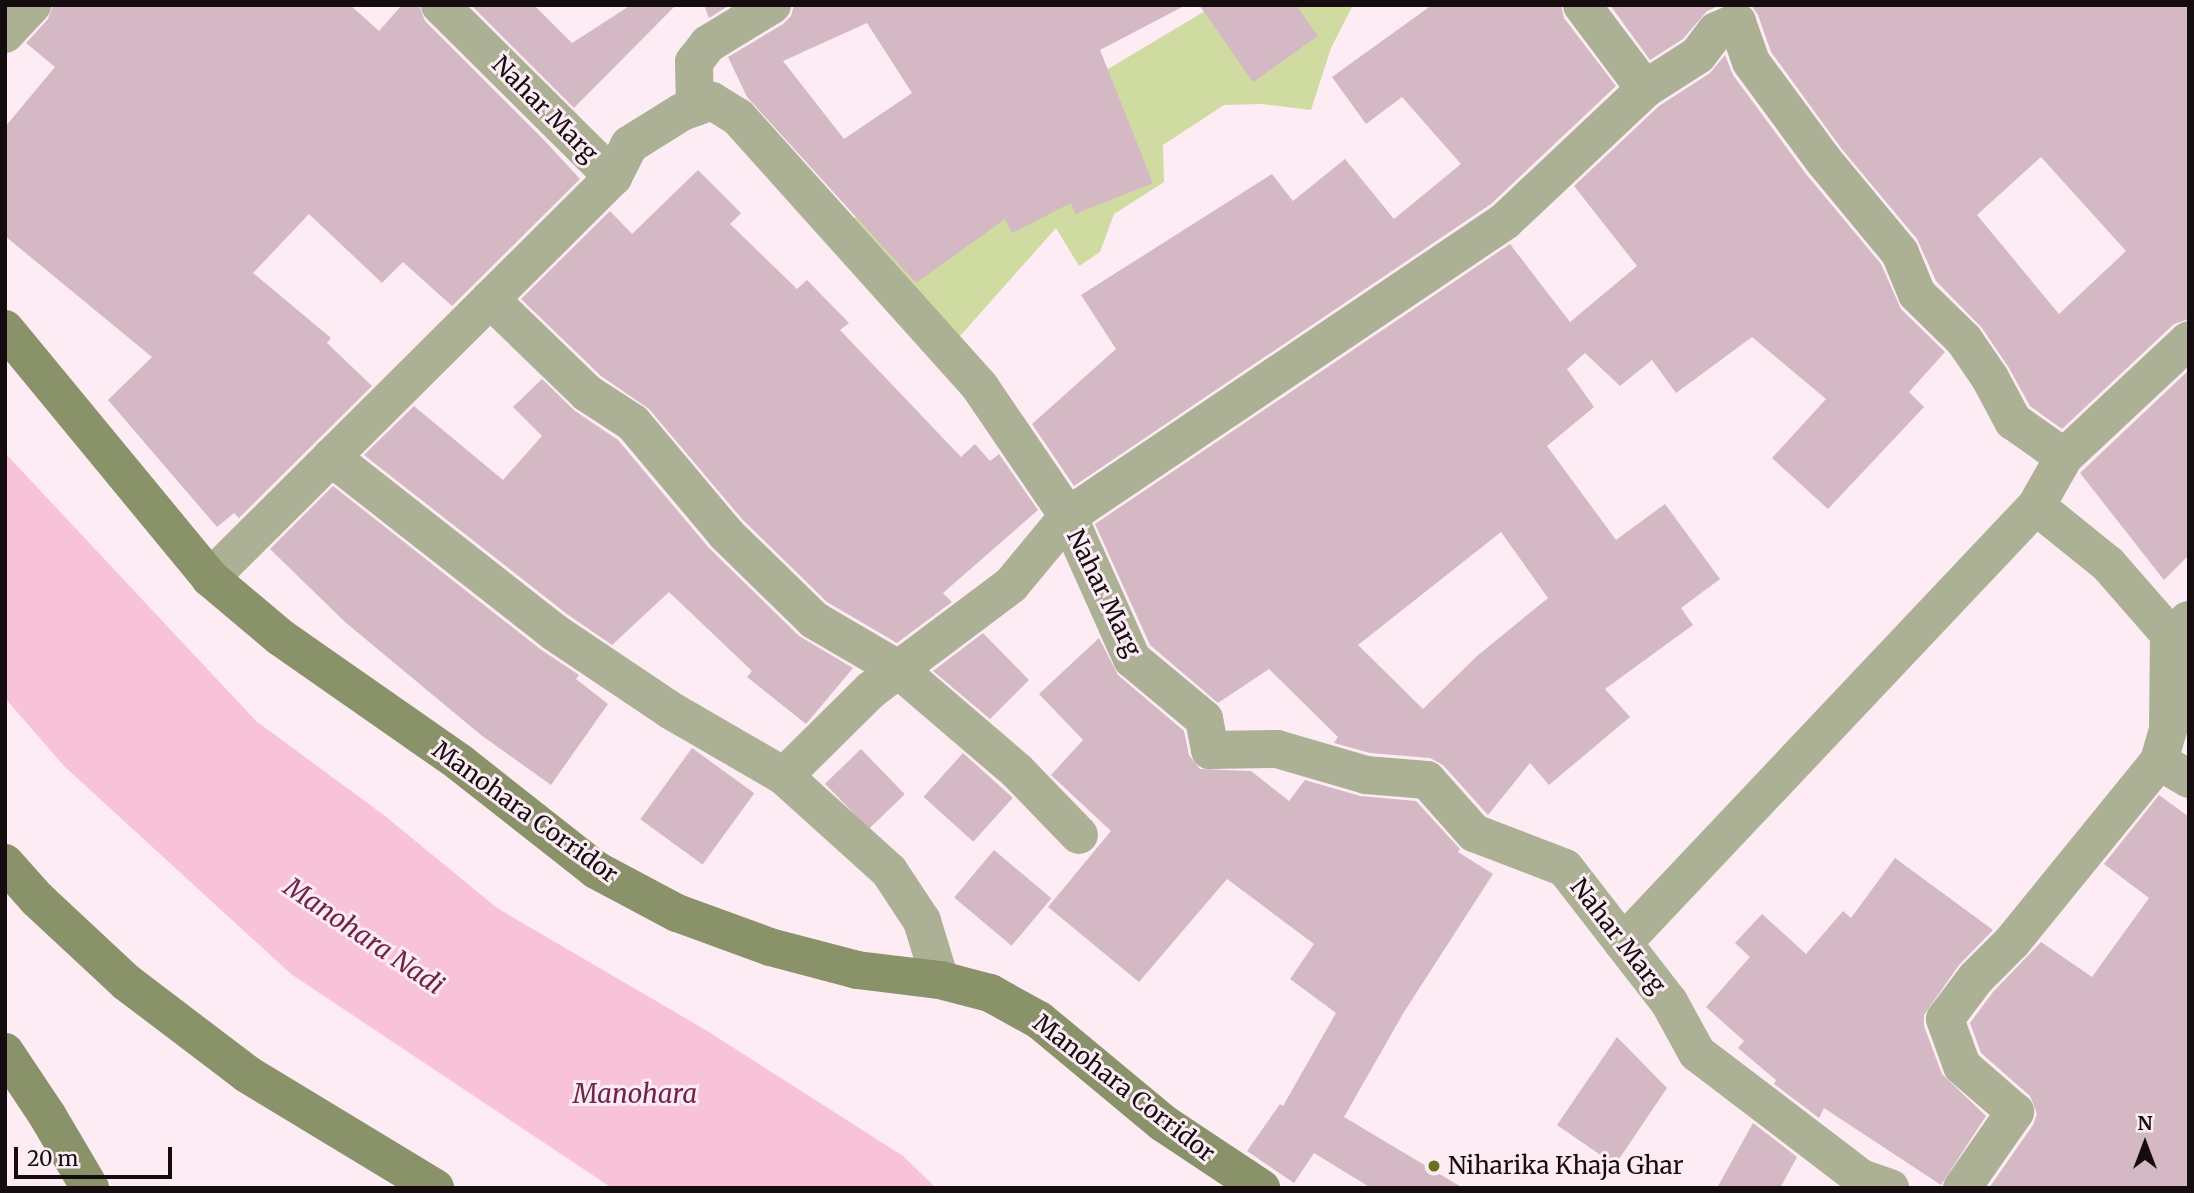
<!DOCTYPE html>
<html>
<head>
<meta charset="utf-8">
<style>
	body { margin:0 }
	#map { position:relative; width:2194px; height:1193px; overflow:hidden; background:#fdecf3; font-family:Merriweather,serif }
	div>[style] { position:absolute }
	.green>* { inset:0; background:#d0dba1 }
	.water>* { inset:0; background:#f8c2d9 }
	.building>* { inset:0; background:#d4b9c4; transform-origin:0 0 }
	.street>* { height:38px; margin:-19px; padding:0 19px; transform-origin:19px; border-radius:19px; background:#acb196 }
	.secondary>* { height:38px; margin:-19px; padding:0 19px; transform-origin:19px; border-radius:19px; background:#8a926a }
	.dots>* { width:19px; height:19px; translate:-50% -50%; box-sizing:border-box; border:4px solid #fdecf3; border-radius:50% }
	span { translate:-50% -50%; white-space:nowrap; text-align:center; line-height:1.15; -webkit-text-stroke:6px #fdecf3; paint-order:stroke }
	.street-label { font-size:24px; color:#150c10 }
	.poi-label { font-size:24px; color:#150c10 }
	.left { translate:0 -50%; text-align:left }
	.water-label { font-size:26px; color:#6f244b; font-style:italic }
	.frame { position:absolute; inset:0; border:7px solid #150c10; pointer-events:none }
	.north { position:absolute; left:2110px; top:1109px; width:70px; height:70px; -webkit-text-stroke:5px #fdecf3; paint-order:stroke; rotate:0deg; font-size:19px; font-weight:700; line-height:28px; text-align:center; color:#150c10 }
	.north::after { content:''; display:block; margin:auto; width:24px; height:32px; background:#150c10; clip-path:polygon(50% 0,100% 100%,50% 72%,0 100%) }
	.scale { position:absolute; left:14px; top:1147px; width:158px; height:32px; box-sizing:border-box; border:4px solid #150c10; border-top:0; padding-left:9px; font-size:21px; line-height:24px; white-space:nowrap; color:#150c10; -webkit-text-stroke:5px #fdecf3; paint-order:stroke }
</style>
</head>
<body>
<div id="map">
	<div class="green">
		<i style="clip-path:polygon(1215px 5px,1353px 5px,1331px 48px,1311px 110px,1261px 104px,1224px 105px,1163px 145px,1164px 182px,1114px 214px,1100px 252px,1079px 266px,1056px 228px,952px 345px,847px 222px,1036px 105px,1073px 90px)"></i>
	</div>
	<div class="water">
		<i style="clip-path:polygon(5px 453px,256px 721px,385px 816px,497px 908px,709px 1032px,903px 1156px,936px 1188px,612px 1188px,291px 974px,64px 766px,5px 698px)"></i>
	</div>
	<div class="building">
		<i style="clip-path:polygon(53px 5px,350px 5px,379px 31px,402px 5px,419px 5px,425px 21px,543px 139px,580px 179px,452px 306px,403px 262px,382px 283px,309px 214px,253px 273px,331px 338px,327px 343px,372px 386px,239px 518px,234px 513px,217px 527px,108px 400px,152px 357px,5px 236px,5px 127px,55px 67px,26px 43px,48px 19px)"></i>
		<i style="clip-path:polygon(471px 5px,534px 5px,572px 43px,631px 5px,676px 5px,574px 108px)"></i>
		<i style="clip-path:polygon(704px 5px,730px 5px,709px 18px)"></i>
		<i style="clip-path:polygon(evenodd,794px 5px,1186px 5px,1100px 50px,1153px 183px,1075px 214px,1071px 203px,1012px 233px,1005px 219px,916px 283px,747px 97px,728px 57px,783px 24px,791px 16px,794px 5px,867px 23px,912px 93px,844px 139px,783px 61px,867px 23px)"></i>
		<i style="clip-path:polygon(1199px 5px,1296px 5px,1318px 36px,1253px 82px)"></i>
		<i style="clip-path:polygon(1432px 5px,1561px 5px,1564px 18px,1616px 86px,1491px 204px,1074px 486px,1032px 424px,1116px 349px,1081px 295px,1272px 174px,1293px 201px,1345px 159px,1394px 219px,1461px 164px,1402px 97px,1366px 124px,1332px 77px)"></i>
		<i style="clip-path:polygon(1610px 5px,1721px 5px,1707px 11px,1683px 39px,1650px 60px)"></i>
		<i style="clip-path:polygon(evenodd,1751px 5px,2189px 5px,2189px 319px,2174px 324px,2062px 429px,2030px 406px,2009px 368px,1982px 328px,1936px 281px,1917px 239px,1841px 148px,1771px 52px,1758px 15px,1751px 5px,2041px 157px,2126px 251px,2059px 314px,1977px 215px,2041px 157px)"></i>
		<i style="clip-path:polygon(evenodd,1725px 55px,1733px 75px,1806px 174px,1881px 264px,1901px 309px,1945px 352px,1909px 392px,1924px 407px,1828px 509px,1772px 458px,1826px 399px,1752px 337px,1676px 393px,1652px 360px,1620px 386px,1585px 353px,1567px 369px,1594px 407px,1547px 446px,1616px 540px,1665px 504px,1720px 579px,1681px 608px,1693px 625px,1605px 689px,1630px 717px,1549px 785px,1530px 763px,1488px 815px,1443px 765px,1430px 758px,1370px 753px,1334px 743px,1338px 737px,1269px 669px,1218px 703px,1150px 645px,1095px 524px,1510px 244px,1570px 322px,1637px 266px,1574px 186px,1659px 106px,1710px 73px,1725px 55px,1501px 532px,1548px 598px,1477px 656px,1423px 709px,1358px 645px,1501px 532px)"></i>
		<i style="clip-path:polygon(698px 170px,741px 213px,730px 224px,797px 289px,807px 280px,849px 323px,840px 330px,961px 457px,975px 444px,990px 461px,999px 454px,1038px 510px,943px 593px,952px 602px,897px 643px,827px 602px,742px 519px,649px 409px,601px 376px,521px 299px,610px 211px,632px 234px)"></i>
		<i style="clip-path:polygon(2189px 370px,2189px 555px,2164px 580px,2080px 473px)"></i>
		<i style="clip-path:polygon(542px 379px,575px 411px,618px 440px,709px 548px,799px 636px,853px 668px,806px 724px,747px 677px,752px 671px,669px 592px,612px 645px,567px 614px,364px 455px,414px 406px,503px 480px,542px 436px,513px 407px)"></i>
		<i style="clip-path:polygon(333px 486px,540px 649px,579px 675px,576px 679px,608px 704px,551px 785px,481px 735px,345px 622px,270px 549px)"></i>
		<i style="clip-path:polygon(983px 633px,1029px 680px,990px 719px,933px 671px)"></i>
		<i style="clip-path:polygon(1099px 638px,1118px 675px,1184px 731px,1189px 755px,1200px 769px,1251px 771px,1289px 801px,1305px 780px,1360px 796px,1416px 801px,1460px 849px,1458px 852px,1493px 874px,1404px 1012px,1344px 1117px,1463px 1188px,1371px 1188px,1314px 1153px,1294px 1183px,1247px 1151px,1280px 1104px,1283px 1106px,1336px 1013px,1290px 979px,1314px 944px,1227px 879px,1139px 982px,1048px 907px,1111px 831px,1051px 775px,1083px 740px,1039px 694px)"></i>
		<i style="left:692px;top:748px;width:77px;height:88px;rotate:36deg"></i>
		<i style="left:861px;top:749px;width:63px;height:50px;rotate:46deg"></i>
		<i style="left:963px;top:753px;width:67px;height:59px;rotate:42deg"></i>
		<i style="clip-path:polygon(2159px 795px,2189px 817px,2189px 1188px,1989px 1188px,2033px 1125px,2037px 1114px,2030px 1096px,1981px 1053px,1970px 1023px,1993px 992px,2041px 942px,2092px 977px,2149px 898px,2104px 864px)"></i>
		<i style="left:994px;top:850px;width:75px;height:62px;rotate:40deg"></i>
		<i style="clip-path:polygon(1895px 858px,1993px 930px,1959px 965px,1924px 1015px,1924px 1026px,1942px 1074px,1986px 1116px,1941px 1185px,1824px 1108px,1819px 1118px,1774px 1084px,1776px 1080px,1738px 1048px,1744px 1041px,1706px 1007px,1750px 957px,1735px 943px,1762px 914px,1806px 954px,1843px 911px,1851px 918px)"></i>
		<i style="clip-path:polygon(1617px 1037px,1667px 1088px,1615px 1165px,1557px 1125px)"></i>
		<i style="clip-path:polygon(1753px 1123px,1797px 1157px,1780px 1188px,1717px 1188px)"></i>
	</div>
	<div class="street">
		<i style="left:440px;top:5px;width:244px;rotate:44.8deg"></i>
		<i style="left:613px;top:177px;width:36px;rotate:-63deg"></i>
		<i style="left:629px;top:145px;width:62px;rotate:-31.9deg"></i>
		<i style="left:682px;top:112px;width:32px;rotate:-20deg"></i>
		<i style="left:712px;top:101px;width:31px;rotate:32deg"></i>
		<i style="left:738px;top:117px;width:363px;rotate:48.1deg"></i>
		<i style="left:980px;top:387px;width:156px;rotate:55.7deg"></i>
		<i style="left:1068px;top:516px;width:157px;rotate:65.9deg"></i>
		<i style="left:1132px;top:659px;width:94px;rotate:39.8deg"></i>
		<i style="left:1204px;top:719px;width:32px;rotate:79deg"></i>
		<i style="left:1210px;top:750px;width:67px;rotate:-0.9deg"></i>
		<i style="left:1277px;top:749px;width:93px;rotate:16.3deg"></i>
		<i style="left:1366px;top:775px;width:61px;rotate:4.7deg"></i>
		<i style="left:1427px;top:780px;width:71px;rotate:48.4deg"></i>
		<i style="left:1474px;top:833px;width:97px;rotate:21deg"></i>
		<i style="left:1565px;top:868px;width:170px;rotate:52.2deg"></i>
		<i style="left:1669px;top:1002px;width:58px;rotate:61.2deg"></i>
		<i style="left:1697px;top:1053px;width:206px;rotate:37.3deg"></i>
		<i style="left:1861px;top:1178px;width:31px;rotate:19deg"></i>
		<i style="left:5px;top:34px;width:40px;rotate:-47deg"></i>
		<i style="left:1645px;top:89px;width:63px;rotate:-32.7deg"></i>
		<i style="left:1698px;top:55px;width:30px;rotate:-53deg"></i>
		<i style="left:1716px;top:31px;width:23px;rotate:-23deg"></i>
		<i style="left:1737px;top:22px;width:42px;rotate:70.7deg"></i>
		<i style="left:1751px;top:62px;width:123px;rotate:53.6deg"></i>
		<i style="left:1824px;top:161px;width:119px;rotate:50.4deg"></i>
		<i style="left:1900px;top:253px;width:44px;rotate:67.5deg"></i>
		<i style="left:1917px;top:294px;width:66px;rotate:44.4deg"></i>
		<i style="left:1964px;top:340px;width:46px;rotate:55.6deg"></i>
		<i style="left:1990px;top:378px;width:49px;rotate:61.9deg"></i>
		<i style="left:2013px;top:421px;width:62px;rotate:35.2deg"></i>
		<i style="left:2064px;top:457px;width:56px;rotate:119.7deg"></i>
		<i style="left:2036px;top:506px;width:92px;rotate:38.9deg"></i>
		<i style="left:2108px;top:564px;width:93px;rotate:48.9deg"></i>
		<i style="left:695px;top:107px;width:45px;rotate:-91.3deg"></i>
		<i style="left:694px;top:62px;width:23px;rotate:-52deg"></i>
		<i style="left:708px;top:44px;width:75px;rotate:-31.4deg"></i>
		<i style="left:490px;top:299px;width:135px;rotate:44.1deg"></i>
		<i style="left:587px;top:393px;width:55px;rotate:33.1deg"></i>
		<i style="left:633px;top:423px;width:145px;rotate:50deg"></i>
		<i style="left:726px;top:534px;width:123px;rotate:44.3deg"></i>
		<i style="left:814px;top:620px;width:97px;rotate:30.3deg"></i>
		<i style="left:898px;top:669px;width:157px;rotate:40.6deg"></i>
		<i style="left:1017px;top:771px;width:89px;rotate:45.9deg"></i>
		<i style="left:331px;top:457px;width:283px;rotate:38.1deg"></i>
		<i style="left:554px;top:632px;width:140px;rotate:33.9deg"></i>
		<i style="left:670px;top:710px;width:132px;rotate:30.1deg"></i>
		<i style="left:2064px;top:457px;width:171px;rotate:-43.1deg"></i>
		<i style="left:210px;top:578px;width:569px;rotate:-44.86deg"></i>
		<i style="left:2159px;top:761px;width:35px;rotate:31deg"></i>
		<i style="left:1623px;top:943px;width:601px;rotate:-46.62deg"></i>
		<i style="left:940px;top:980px;width:62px;rotate:-107deg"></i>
		<i style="left:922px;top:921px;width:60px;rotate:-123.4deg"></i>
		<i style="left:889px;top:871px;width:142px;rotate:-137.9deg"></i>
		<i style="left:784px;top:776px;width:122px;rotate:-44.7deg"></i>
		<i style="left:871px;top:690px;width:175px;rotate:-36.9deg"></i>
		<i style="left:1011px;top:585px;width:89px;rotate:-50.4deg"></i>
		<i style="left:1068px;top:516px;width:527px;rotate:-34.02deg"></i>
		<i style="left:1505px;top:221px;width:192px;rotate:-43.3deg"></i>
		<i style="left:1645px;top:89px;width:105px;rotate:-126.9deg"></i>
		<i style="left:1962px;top:1188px;width:93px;rotate:-55.1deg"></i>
		<i style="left:2015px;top:1112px;width:70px;rotate:-139deg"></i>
		<i style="left:1962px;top:1066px;width:50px;rotate:-109.9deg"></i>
		<i style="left:1945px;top:1019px;width:51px;rotate:-52.9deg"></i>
		<i style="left:1976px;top:978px;width:51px;rotate:-45deg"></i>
		<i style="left:2012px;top:942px;width:233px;rotate:-50.9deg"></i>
		<i style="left:2159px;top:761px;width:32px;rotate:-74deg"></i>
		<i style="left:2168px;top:730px;width:96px;rotate:-89.4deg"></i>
		<i style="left:2169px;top:634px;width:10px;rotate:-11deg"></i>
		<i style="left:2179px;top:632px;width:15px;rotate:-53deg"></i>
	</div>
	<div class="secondary">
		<i style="left:5px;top:329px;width:323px;rotate:50.5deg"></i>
		<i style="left:210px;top:578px;width:92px;rotate:40.1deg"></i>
		<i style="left:280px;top:637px;width:218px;rotate:34.9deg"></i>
		<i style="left:459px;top:762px;width:174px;rotate:38.2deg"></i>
		<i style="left:596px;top:870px;width:92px;rotate:28deg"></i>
		<i style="left:677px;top:913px;width:99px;rotate:20.1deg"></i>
		<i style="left:770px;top:947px;width:90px;rotate:14.8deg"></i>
		<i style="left:857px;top:970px;width:84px;rotate:6.9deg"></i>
		<i style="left:940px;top:980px;width:52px;rotate:14.6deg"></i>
		<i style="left:990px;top:993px;width:56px;rotate:28.9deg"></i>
		<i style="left:1039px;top:1020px;width:161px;rotate:39.7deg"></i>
		<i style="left:1163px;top:1123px;width:118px;rotate:33.6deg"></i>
		<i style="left:5px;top:863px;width:48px;rotate:48.4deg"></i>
		<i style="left:37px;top:899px;width:122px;rotate:43deg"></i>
		<i style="left:126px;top:982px;width:152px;rotate:37.2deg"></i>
		<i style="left:247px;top:1074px;width:220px;rotate:31.2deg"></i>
		<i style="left:5px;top:1052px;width:76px;rotate:56.3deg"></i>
		<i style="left:47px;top:1115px;width:85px;rotate:59.5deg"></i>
	</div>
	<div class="dots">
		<i style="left:1434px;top:1166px;background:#67721c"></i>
	</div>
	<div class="street-label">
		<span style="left:545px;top:109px;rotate:45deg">Nahar Marg</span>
		<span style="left:1104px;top:593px;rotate:64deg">Nahar Marg</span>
		<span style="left:525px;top:812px;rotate:36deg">Manohara Corridor</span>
		<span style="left:1618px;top:936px;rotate:52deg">Nahar Marg</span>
		<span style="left:1124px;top:1088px;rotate:38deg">Manohara Corridor</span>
	</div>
	<div class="poi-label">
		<span class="left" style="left:1448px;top:1166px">Niharika Khaja Ghar</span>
	</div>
	<div class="water-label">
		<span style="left:364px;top:936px;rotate:34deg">Manohara Nadi</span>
		<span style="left:635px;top:1094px">Manohara</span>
	</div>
	<div class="frame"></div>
	<div class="north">N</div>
	<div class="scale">20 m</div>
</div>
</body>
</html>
